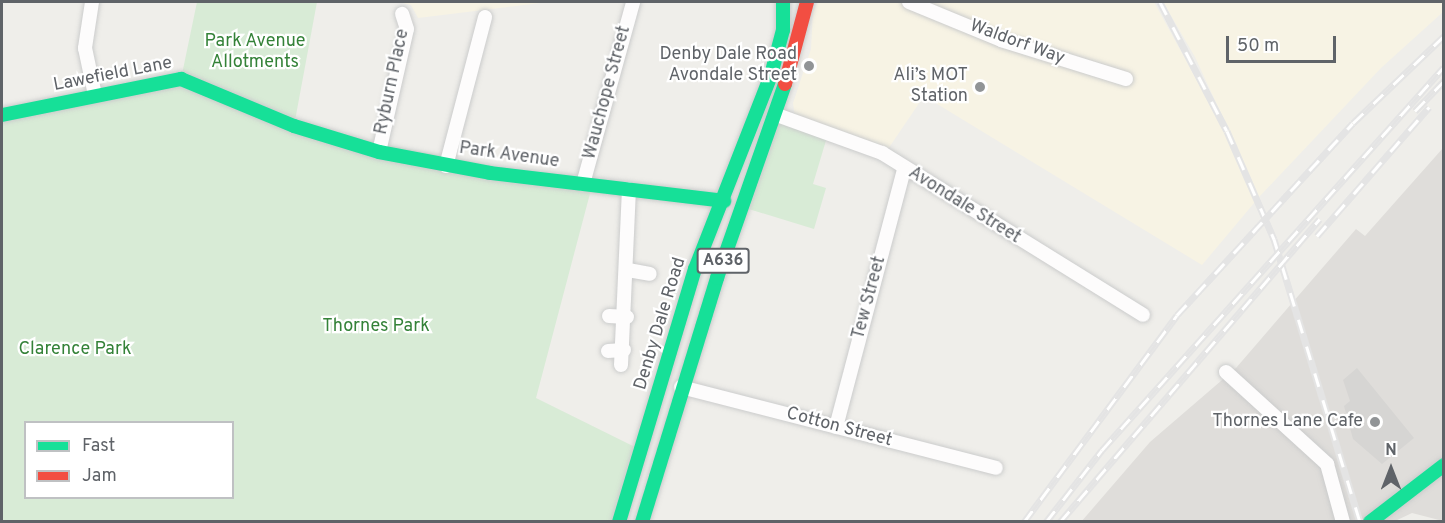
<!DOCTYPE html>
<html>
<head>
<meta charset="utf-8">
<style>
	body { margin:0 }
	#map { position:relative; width:1445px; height:523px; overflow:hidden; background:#efeeea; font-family:Overpass,sans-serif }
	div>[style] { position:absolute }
	.commercial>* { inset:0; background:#f7f3e4 }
	.industrial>* { inset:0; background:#dfddda }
	.green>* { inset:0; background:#d8ebd6 }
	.building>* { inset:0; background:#d6d5d3 }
	.roads { filter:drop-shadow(0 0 2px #cbcccc) drop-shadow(0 0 2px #cbcccc) }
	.street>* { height:14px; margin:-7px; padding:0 7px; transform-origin:7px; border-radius:7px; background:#fdfcfc }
	.fast>* { height:14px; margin:-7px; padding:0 7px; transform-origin:7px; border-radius:7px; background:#16e098 }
	.jam>* { height:14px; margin:-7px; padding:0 7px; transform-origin:7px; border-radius:7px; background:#f24e42 }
	.rail>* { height:7px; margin-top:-3.5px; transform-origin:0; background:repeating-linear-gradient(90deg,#fff 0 14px,#e4e4e4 0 28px); box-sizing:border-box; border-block:2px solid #e4e4e4 }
	.dots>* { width:16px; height:16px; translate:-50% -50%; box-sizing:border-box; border:3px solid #fff; border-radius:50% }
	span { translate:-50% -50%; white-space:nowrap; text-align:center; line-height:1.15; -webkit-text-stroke:4.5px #fff; paint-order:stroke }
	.shield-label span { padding:2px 4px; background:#fff; border:2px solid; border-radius:4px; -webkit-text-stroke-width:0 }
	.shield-label { font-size:16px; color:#5f6368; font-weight:700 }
	.park-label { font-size:18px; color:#348238 }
	.street-label { font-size:18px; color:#5f6368 }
	.poi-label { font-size:18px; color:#5f6368 }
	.right { translate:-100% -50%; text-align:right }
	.frame { position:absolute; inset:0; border:3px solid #5f6368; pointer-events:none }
	.legend { position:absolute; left:24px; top:421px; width:210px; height:78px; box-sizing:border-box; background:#fff; border:2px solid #bfc1c3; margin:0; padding:8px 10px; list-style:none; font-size:18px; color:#5f6368 }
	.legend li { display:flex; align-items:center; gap:12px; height:30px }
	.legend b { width:30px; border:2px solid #bfc1c3 }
	.north { position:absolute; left:1361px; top:439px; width:60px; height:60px; -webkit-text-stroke:4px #fff; paint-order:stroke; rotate:0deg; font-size:16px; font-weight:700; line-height:24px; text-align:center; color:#5f6368 }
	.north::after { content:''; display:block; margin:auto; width:21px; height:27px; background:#5f6368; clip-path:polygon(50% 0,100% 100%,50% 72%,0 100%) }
	.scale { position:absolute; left:1226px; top:36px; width:110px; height:27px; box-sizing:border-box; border:3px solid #5f6368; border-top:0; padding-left:8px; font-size:18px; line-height:21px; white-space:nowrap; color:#5f6368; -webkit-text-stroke:4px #fff; paint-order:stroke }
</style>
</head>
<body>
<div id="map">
	<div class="commercial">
		<i style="clip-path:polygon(398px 2px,549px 2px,418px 18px,411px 5px)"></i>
		<i style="clip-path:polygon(818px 2px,1154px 2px,1253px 183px,1195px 57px,1163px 2px,1443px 2px,1443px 12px,1381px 68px,1260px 196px,1202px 265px,924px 96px,888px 149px,795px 118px,793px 103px,811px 49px,813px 11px)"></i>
	</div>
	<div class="industrial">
		<i style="clip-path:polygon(1443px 148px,1443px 521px,1412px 513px,1393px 522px,1081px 522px,1150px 442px,1236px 368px,1356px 229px,1365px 236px)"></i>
	</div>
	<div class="green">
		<i style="clip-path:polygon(evenodd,197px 2px,317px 2px,294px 126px,592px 186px,536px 398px,641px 450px,619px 521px,2px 521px,2px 115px,181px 79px,197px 2px,26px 422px,232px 422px,232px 498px,26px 498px,26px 422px)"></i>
		<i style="clip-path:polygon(777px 115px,827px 137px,813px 184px,826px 188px,814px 229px,742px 207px)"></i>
	</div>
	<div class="building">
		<i style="clip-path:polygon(1357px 368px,1414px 438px,1382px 464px,1353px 439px,1344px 406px,1350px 401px,1343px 380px)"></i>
	</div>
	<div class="roads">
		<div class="street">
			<i style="left:92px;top:2px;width:47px;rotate:98.7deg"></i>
			<i style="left:85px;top:48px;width:48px;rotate:78deg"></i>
			<i style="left:909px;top:2px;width:100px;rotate:22.4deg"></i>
			<i style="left:1001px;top:40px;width:131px;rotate:17.3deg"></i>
			<i style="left:777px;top:115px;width:112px;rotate:19.9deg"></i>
			<i style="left:882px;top:153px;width:307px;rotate:31.8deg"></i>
			<i style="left:379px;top:152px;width:126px;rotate:-77.2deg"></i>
			<i style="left:407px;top:29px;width:16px;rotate:-108deg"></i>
			<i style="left:446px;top:166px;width:154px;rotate:-75.3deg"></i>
			<i style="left:583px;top:184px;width:189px;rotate:-74.6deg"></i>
			<i style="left:628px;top:270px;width:22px;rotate:10deg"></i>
			<i style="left:609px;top:316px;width:18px;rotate:3deg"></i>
			<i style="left:608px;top:351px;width:16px;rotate:-4deg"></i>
			<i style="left:621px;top:365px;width:176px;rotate:-87.4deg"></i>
			<i style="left:1226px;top:372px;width:137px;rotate:42.3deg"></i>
			<i style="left:1327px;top:464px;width:60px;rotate:74.6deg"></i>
			<i style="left:681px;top:387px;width:325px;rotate:14.4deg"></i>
			<i style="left:836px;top:427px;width:266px;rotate:-75.2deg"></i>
		</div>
		<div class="fast">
			<i style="left:2px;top:115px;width:183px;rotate:-11.4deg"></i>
			<i style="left:181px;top:79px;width:122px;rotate:22.6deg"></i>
			<i style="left:294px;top:126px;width:89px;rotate:17deg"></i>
			<i style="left:379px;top:152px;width:113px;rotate:10.7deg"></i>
			<i style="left:490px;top:173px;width:236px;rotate:6.8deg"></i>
			<i style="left:619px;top:522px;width:264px;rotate:-73.3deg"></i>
			<i style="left:695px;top:269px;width:208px;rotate:-68.6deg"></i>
			<i style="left:771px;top:75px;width:47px;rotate:-75.1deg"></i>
			<i style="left:783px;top:30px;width:28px;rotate:-90deg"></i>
			<i style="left:642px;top:522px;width:255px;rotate:-72.9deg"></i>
			<i style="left:717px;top:278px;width:206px;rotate:-70.7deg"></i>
			<i style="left:1370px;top:522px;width:93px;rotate:-37.6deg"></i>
		</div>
		<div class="jam">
			<i style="left:785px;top:84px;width:85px;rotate:-75deg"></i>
		</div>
	</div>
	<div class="rail">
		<i style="left:1160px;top:2px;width:145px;rotate:62.6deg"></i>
		<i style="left:1227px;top:131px;width:118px;rotate:66.5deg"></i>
		<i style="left:1274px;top:239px;width:296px;rotate:73.1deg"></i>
		<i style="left:1415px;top:111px;width:42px;rotate:-46deg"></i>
		<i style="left:1317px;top:236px;width:171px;rotate:-49deg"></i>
		<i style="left:1024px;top:522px;width:257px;rotate:-53.5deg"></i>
		<i style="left:1177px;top:315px;width:260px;rotate:-47.5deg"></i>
		<i style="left:1353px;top:123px;width:126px;rotate:-43.7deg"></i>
		<i style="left:1046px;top:522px;width:91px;rotate:-52.1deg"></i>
		<i style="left:1102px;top:450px;width:513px;rotate:-48.24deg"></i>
		<i style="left:1060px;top:522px;width:399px;rotate:-49.4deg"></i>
	</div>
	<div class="dots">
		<i style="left:809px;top:66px;background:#919496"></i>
		<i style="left:980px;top:87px;background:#919496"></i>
		<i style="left:1375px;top:422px;background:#919496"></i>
	</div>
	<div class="shield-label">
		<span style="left:723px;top:261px">A636</span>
	</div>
	<div class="park-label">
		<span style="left:255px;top:53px">Park Avenue<br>Allotments</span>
		<span style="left:376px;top:327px">Thornes Park</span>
		<span style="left:75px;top:350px">Clarence Park</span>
	</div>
	<div class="street-label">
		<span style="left:1017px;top:43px;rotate:20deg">Waldorf Way</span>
		<span style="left:113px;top:75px;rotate:-11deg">Lawefield Lane</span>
		<span style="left:393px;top:82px;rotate:-78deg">Ryburn Place</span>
		<span style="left:608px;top:93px;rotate:-75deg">Wauchope Street</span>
		<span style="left:509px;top:156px;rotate:8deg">Park Avenue</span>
		<span style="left:964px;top:206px;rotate:32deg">Avondale Street</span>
		<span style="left:870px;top:298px;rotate:-75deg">Tew Street</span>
		<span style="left:661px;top:324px;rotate:-73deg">Denby Dale Road</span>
		<span style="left:839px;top:428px;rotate:15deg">Cotton Street</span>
	</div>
	<div class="poi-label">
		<span class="right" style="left:797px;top:66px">Denby Dale Road<br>Avondale Street</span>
		<span class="right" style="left:968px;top:87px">Ali’s MOT<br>Station</span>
		<span class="right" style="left:1363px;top:422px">Thornes Lane Cafe</span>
	</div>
	<div class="frame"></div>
	<ul class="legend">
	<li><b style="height:8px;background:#16e098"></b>Fast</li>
	<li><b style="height:8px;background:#f24e42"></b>Jam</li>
	</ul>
	<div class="north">N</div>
	<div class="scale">50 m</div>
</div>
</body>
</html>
